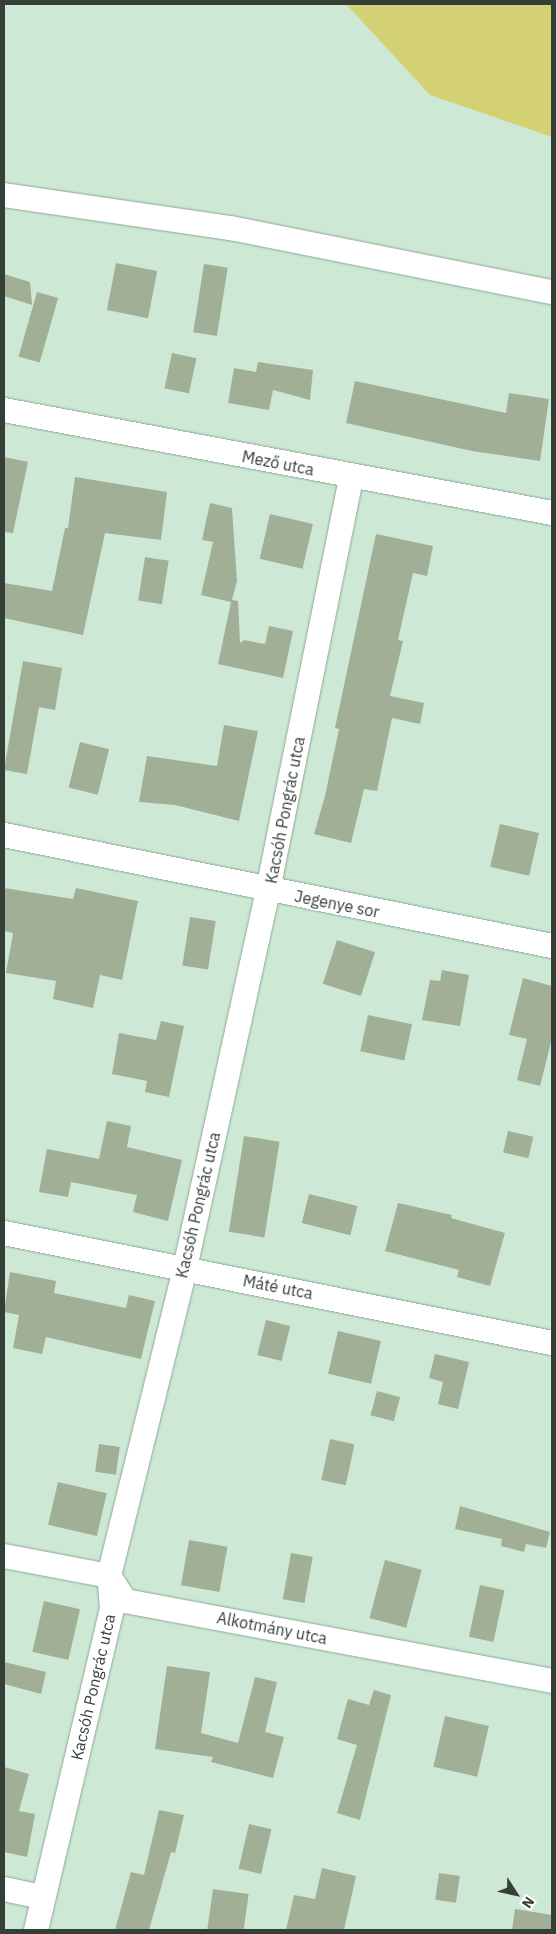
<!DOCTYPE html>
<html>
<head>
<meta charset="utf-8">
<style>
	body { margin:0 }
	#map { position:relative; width:556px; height:1934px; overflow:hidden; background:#cde9d5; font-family:"IBM Plex Sans",sans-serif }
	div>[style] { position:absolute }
	.green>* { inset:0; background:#d3d173 }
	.building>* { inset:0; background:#a1af96; transform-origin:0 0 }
	.roads { filter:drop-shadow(0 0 1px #8da795) drop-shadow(0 0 1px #8da795) }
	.street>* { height:24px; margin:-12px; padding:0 12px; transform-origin:12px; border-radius:12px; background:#fff }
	span { translate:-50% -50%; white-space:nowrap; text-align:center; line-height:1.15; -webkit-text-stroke:4px #fff; paint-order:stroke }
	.street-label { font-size:16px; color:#343f38 }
	.frame { position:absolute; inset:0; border:5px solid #343f38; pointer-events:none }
	.north { position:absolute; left:491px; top:1869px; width:50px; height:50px; -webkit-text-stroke:4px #fff; paint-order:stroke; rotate:125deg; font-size:14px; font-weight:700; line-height:20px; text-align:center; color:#343f38 }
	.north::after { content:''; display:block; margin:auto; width:18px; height:22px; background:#343f38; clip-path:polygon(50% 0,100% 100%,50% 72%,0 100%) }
</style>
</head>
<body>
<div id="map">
	<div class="green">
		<i style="clip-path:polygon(346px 4px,552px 4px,552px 137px,430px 95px)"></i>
	</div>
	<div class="building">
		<i style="left:116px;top:263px;width:42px;height:48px;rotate:11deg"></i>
		<i style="left:204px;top:264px;width:24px;height:69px;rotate:9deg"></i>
		<i style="clip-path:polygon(4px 274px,30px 282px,32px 305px,4px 296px)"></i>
		<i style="left:37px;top:292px;width:22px;height:67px;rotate:16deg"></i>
		<i style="left:172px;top:353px;width:25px;height:36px;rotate:12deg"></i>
		<i style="clip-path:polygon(258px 362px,313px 370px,310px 400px,273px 390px,269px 410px,228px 403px,234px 368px,256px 372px)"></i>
		<i style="clip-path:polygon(355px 381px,506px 413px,509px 393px,549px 399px,540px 461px,472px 451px,346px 423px)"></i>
		<i style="clip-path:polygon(4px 457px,28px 462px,13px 533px,4px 532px)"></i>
		<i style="clip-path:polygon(75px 477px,167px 492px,161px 540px,105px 533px,83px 635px,4px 618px,4px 583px,52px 591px,65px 528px,68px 528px)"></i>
		<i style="clip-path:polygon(210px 503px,232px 508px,237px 581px,232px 600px,238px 601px,240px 643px,244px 640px,265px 644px,269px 626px,293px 631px,283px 678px,218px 664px,231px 602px,201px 595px,213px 542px,202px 540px)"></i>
		<i style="left:270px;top:514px;width:44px;height:46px;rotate:13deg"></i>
		<i style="clip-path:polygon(376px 534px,433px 546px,427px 576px,413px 573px,398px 640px,403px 641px,390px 696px,424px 703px,420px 724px,392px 718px,377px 791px,364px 789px,351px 843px,314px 834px,325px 796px,339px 729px,335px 728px)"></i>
		<i style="left:145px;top:557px;width:24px;height:44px;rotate:9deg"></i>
		<i style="clip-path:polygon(23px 661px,62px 668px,55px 710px,39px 707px,27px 774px,4px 770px)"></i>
		<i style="clip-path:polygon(224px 725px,258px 731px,239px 821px,175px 805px,139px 802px,147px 756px,217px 766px)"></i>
		<i style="left:80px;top:742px;width:30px;height:47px;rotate:14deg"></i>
		<i style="left:500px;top:824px;width:40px;height:44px;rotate:13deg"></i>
		<i style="clip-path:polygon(4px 888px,73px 899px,76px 888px,138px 901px,122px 980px,100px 975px,93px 1008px,53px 999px,56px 981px,6px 973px,13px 933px,4px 931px)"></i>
		<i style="left:190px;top:917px;width:26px;height:49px;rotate:9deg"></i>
		<i style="left:337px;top:940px;width:40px;height:46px;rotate:18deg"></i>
		<i style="clip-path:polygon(442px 970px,469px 975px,460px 1026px,422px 1020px,430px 980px,440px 981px)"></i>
		<i style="clip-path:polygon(523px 978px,552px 986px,552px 1038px,540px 1086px,517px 1080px,527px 1039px,509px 1035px)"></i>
		<i style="left:368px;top:1015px;width:45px;height:37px;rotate:12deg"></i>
		<i style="clip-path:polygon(161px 1021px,184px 1026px,169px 1097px,145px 1092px,147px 1081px,112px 1074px,119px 1033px,156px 1040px)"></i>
		<i style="clip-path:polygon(107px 1121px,131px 1126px,127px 1147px,182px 1160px,168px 1221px,133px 1212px,137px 1195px,71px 1182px,68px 1197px,39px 1192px,47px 1149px,99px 1159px)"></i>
		<i style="left:508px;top:1131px;width:26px;height:22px;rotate:13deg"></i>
		<i style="left:244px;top:1136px;width:36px;height:97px;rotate:9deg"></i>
		<i style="left:309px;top:1194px;width:50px;height:30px;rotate:14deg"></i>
		<i style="clip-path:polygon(398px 1203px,452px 1215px,451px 1218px,505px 1233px,490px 1286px,457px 1277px,459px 1270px,385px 1251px)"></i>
		<i style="clip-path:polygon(10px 1272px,56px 1281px,54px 1293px,126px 1308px,129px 1295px,155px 1301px,141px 1359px,46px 1337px,42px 1354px,13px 1348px,19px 1315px,4px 1312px)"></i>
		<i style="left:266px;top:1320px;width:25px;height:36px;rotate:14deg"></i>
		<i style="left:338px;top:1331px;width:44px;height:44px;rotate:13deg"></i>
		<i style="clip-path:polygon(435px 1354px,469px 1362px,458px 1409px,438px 1404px,443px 1382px,429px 1378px)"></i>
		<i style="left:377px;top:1391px;width:24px;height:25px;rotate:15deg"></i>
		<i style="left:330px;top:1439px;width:25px;height:42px;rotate:12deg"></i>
		<i style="left:99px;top:1444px;width:21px;height:28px;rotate:8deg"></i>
		<i style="left:58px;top:1482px;width:50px;height:44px;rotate:13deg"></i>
		<i style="clip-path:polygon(460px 1506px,550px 1532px,546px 1548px,526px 1544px,524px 1552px,501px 1546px,502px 1539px,455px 1529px)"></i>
		<i style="left:189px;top:1540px;width:39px;height:46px;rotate:10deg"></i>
		<i style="left:291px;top:1553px;width:22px;height:47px;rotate:10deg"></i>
		<i style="left:385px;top:1560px;width:38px;height:60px;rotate:15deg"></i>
		<i style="left:480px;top:1585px;width:25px;height:53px;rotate:12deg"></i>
		<i style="left:44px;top:1601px;width:37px;height:52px;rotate:13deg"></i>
		<i style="clip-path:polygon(4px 1662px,46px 1672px,41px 1694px,4px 1684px)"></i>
		<i style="clip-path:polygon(167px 1666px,210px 1672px,201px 1733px,238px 1743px,255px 1677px,277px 1682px,265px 1732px,284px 1737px,273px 1778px,211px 1762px,213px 1757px,155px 1749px)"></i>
		<i style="clip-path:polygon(374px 1690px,391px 1695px,360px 1820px,337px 1813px,357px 1745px,337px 1739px,348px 1699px,369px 1705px)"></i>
		<i style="left:445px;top:1716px;width:45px;height:52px;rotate:13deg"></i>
		<i style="clip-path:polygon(4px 1767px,29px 1774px,19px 1811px,35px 1814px,27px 1857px,4px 1852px)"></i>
		<i style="clip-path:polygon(159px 1810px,184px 1815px,175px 1853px,171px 1852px,149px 1930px,115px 1930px,131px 1872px,144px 1875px)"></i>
		<i style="left:249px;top:1824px;width:23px;height:46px;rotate:13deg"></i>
		<i style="clip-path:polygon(322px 1868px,356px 1876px,344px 1930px,286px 1930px,294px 1895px,315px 1899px)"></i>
		<i style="left:439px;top:1873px;width:21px;height:27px;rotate:8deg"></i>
		<i style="left:213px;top:1889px;width:36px;height:41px;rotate:8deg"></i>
		<i style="clip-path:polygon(515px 1909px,552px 1915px,552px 1930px,512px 1930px)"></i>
	</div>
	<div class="roads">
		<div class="street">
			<i style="left:4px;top:195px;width:229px;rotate:8.3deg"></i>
			<i style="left:231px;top:228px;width:327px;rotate:11.3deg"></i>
			<i style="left:4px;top:410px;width:558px;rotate:10.64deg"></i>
			<i style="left:4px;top:835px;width:559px;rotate:11.45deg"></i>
			<i style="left:4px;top:1233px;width:559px;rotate:11.35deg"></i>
			<i style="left:4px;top:1556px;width:107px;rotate:10.8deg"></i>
			<i style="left:109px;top:1576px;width:30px;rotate:57deg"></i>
			<i style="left:125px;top:1601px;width:434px;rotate:10.6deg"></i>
			<i style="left:4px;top:1889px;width:40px;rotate:12deg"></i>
			<i style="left:36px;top:1930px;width:331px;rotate:-76.7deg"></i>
			<i style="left:112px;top:1608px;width:32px;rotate:-95deg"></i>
			<i style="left:109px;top:1576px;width:317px;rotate:-76.1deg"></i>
			<i style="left:185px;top:1268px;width:387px;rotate:-77.6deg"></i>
			<i style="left:268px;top:890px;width:421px;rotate:-78.6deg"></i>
		</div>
	</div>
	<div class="street-label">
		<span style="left:278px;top:463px;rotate:11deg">Mező utca</span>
		<span style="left:285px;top:810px;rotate:-79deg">Kacsóh Pongrác utca</span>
		<span style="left:337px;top:904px;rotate:11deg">Jegenye sor</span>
		<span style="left:198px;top:1205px;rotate:-77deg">Kacsóh Pongrác utca</span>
		<span style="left:278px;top:1287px;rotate:11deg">Máté utca</span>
		<span style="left:272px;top:1628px;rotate:11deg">Alkotmány utca</span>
		<span style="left:93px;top:1687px;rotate:-77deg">Kacsóh Pongrác utca</span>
	</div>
	<div class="frame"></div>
	<div class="north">N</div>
</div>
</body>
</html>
